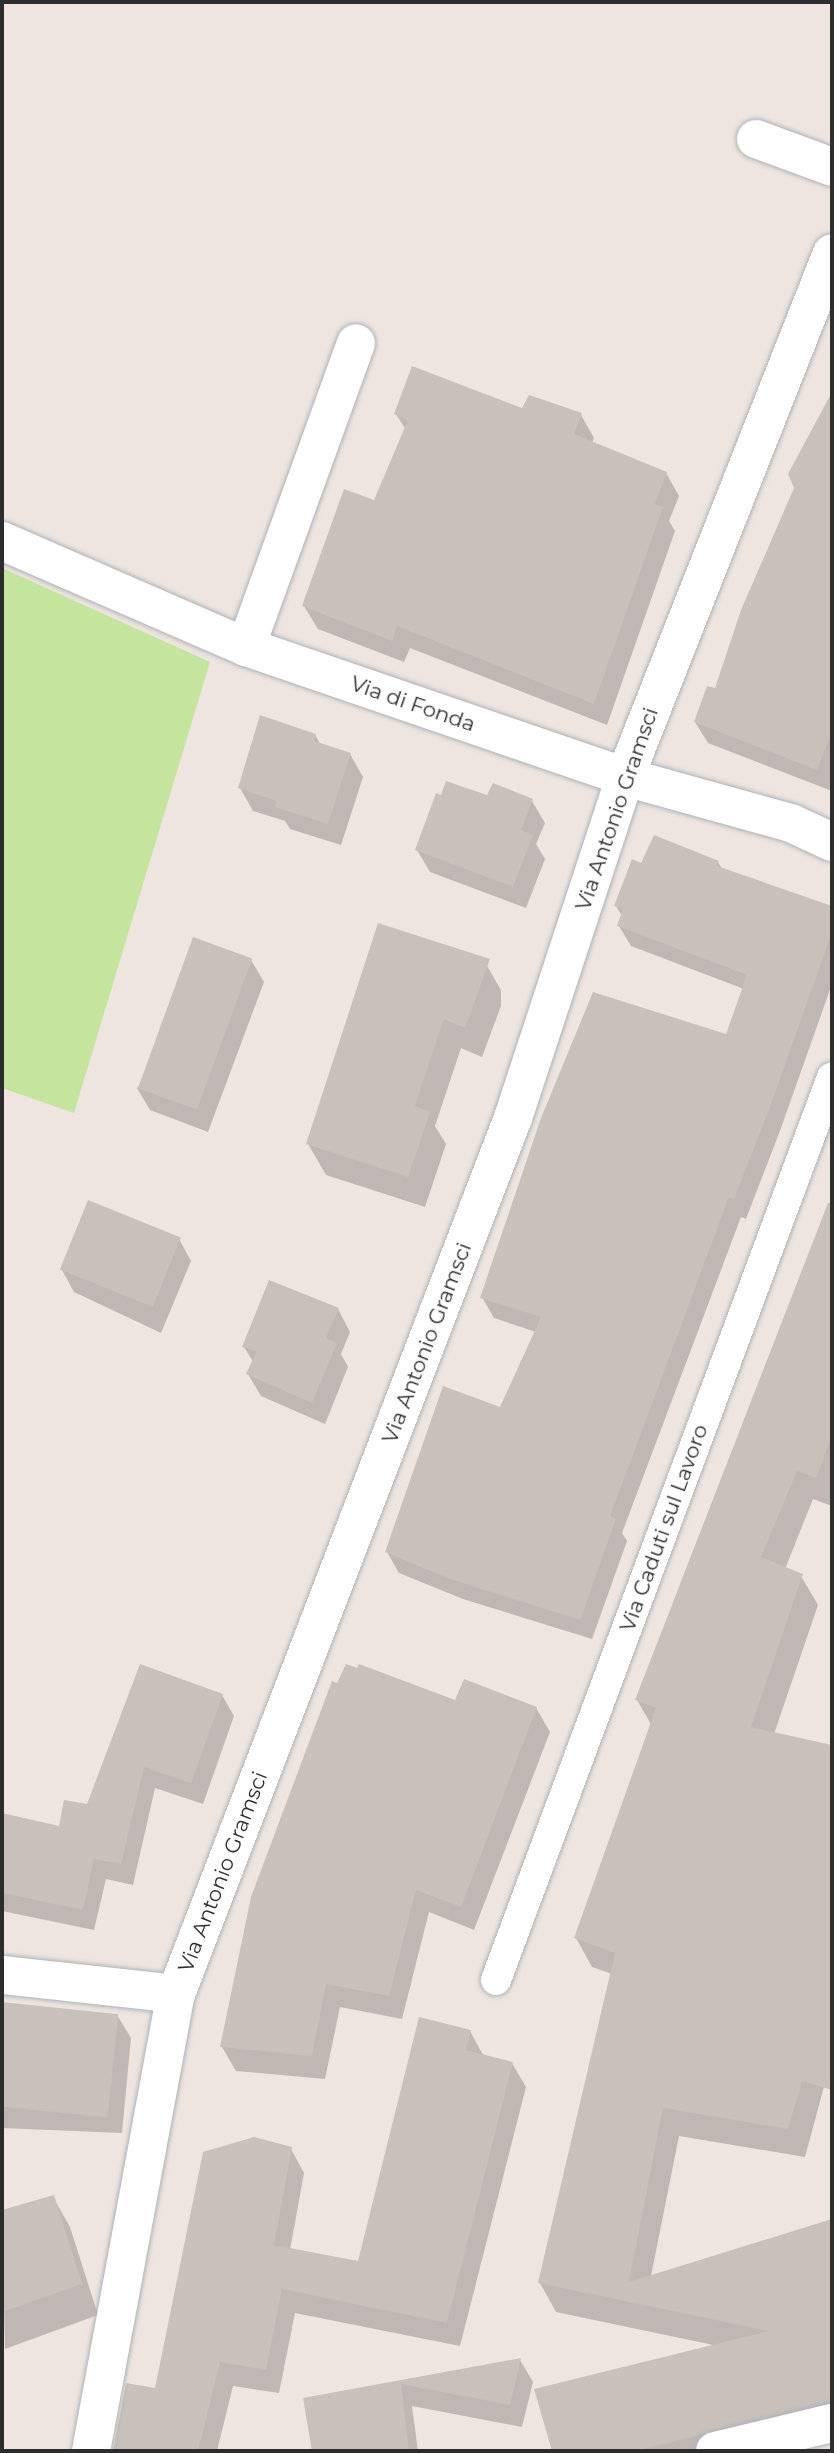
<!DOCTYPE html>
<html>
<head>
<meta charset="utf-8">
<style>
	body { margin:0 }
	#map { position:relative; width:834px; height:2453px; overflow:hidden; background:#eee5e0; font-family:Montserrat,sans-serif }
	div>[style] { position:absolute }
	.green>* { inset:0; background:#c5e49d }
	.shadow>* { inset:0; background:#0003 }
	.building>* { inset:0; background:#c7c0bb; transform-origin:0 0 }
	.roads { filter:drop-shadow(0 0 2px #adb2b9) drop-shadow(0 0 2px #adb2b9) }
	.lane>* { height:30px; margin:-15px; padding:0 15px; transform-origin:15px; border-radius:15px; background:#fff }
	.street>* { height:38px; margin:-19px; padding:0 19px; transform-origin:19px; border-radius:19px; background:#fff }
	span { translate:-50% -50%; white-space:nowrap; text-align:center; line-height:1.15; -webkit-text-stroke:5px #fff; paint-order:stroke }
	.street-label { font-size:21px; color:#2d2d2d }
	.frame { position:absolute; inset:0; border:4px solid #2d2d2d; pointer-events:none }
</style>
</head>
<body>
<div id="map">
	<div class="green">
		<i style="clip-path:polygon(2px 568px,210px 662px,74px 1113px,2px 1088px)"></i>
	</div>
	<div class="shadow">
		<i style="clip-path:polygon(832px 396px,832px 791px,708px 743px,695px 722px,716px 690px,796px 488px,790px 474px)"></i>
		<i style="clip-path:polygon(523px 410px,581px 415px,594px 438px,592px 443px,666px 473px,679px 496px,669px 521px,675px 531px,607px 725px,410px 648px,404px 662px,318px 629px,304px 606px,375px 502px,406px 430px,396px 414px)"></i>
		<i style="clip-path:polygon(315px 735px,321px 745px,350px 754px,363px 777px,341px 845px,290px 829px,285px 821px,253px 811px,240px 788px)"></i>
		<i style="clip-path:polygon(488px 797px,532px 801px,545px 823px,536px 844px,545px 859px,526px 908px,430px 872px,417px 850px)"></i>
		<i style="clip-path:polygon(718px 862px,722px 869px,832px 908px,832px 984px,781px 1128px,746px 1219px,741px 1217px,622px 1533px,627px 1541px,592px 1639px,463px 1599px,399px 1573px,387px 1552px,501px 1409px,536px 1332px,494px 1318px,482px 1297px,727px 1037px,744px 989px,631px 946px,619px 926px,622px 916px,616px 906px,641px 865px)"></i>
		<i style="clip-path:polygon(483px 959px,501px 990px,501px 1006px,482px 1057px,461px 1048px,435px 1126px,446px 1144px,425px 1207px,326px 1175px,308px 1144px)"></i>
		<i style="clip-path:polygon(251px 960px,264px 982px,208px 1132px,150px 1110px,137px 1088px)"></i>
		<i style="clip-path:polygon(821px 1226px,832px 1230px,832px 1506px,813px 1499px,785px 1569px,801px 1576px,818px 1605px,774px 1734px,832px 1747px,832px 1912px,665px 1903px,664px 1914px,832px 1951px,832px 2057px,805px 2157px,679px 2136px,651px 2276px,832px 2220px,832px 2433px,760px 2451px,555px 2451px,536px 2390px,718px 2346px,556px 2312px,540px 2283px,612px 1974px,592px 1967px,576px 1938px,652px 1726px,637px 1700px)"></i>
		<i style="clip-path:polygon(179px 1239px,191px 1261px,161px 1333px,74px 1292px,62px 1270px)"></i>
		<i style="clip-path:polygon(338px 1309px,350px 1332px,341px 1354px,348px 1367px,325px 1424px,261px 1396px,248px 1374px,254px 1363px,244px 1347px)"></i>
		<i style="clip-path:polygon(222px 1695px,234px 1716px,203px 1804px,155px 1788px,133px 1885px,106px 1879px,94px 1930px,2px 1911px,2px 1815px,61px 1828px)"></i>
		<i style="clip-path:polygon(456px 1703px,536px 1708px,550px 1732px,474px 1930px,429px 1912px,402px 2019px,340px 2007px,325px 2079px,236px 2071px,222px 2047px)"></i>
		<i style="clip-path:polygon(2px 2004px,117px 2015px,131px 2038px,122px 2133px,2px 2128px)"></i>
		<i style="clip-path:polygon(470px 2031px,483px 2055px,512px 2063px,526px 2087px,460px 2346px,295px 2313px,279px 2393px,233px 2386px,217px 2451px,115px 2451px,127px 2385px,157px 2390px,291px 2149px,304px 2173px,290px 2250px,359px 2263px)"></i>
		<i style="clip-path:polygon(53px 2197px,70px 2227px,98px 2315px,5px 2349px,2px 2212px)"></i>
		<i style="clip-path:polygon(520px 2360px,533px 2382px,522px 2427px,412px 2406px,418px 2451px,314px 2451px,305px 2399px)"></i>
	</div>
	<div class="building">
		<i style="clip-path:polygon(412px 366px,522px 408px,529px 395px,582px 413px,574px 434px,667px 472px,655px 504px,663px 507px,594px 704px,397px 626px,392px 641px,302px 606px,344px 489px,374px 500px,408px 420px,394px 414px)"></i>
		<i style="clip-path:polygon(832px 392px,832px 732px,817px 770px,694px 722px,707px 686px,715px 688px,741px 610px,794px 488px,788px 474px)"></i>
		<i style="clip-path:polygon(260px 715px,316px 734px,314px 741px,351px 753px,328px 824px,275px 807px,276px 801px,238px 788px)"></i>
		<i style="clip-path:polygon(446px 781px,487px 795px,493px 783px,533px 799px,521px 830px,533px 835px,513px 887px,415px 850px,436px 793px,441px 795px)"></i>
		<i style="clip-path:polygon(654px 835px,719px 861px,717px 866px,832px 906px,832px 932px,770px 1107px,734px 1199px,729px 1197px,610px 1516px,616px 1519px,580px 1620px,450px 1579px,385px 1552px,443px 1386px,500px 1407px,541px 1317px,480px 1298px,541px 1118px,593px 992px,726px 1034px,747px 975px,617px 926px,623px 909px,614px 906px,632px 859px,641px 863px)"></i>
		<i style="clip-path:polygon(378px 923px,490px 959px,465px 1028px,444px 1019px,415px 1106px,430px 1112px,408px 1177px,306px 1144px)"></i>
		<i style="left:193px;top:937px;width:63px;height:161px;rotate:20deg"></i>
		<i style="left:88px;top:1200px;width:100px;height:75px;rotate:22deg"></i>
		<i style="clip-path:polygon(828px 1203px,832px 1203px,832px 1435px,816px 1478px,797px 1471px,761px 1557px,803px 1574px,751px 1727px,832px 1745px,832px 2090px,802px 2081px,788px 2129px,663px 2108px,629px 2282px,832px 2219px,832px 2402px,636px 2451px,552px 2451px,534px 2389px,769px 2331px,538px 2283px,615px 1953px,574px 1938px,656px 1708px,635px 1700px)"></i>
		<i style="clip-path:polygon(269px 1280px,339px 1308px,326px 1338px,337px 1343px,312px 1403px,246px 1374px,257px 1351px,242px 1347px)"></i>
		<i style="clip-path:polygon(140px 1664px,223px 1694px,191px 1783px,144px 1767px,121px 1864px,94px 1859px,83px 1910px,2px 1893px,2px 1813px,59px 1826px,64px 1800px,87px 1804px)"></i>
		<i style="clip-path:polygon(346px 1664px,357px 1668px,359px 1664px,455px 1700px,464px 1679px,537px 1707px,461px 1907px,416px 1890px,389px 1996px,326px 1984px,312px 2056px,220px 2047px,251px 1897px,332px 1681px,337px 1683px)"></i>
		<i style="left:2px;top:2002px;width:117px;height:104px;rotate:6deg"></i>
		<i style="clip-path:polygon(419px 2017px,471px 2030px,466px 2050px,513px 2062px,447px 2323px,282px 2289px,266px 2370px,220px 2362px,198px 2451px,113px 2451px,126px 2383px,155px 2388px,203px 2152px,254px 2137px,292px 2147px,274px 2245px,358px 2261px)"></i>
		<i style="clip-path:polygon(54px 2195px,82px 2284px,2px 2312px,2px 2210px)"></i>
		<i style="clip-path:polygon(521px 2358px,510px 2405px,401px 2384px,409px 2451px,312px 2451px,303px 2398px)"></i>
	</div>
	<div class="roads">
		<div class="lane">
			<i style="left:496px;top:1980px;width:963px;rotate:-69.59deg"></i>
		</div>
		<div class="street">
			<i style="left:756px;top:139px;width:81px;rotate:20.2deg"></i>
			<i style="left:2px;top:541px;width:266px;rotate:23.5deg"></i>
			<i style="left:246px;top:647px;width:401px;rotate:18.9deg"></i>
			<i style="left:625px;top:777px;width:172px;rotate:15.5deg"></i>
			<i style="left:791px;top:823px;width:45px;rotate:24.9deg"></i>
			<i style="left:246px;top:647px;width:323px;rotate:-70.1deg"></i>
			<i style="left:2px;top:1975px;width:175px;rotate:6.2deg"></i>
			<i style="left:91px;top:2451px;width:465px;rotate:-79.5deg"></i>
			<i style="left:176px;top:1994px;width:939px;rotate:-68.96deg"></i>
			<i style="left:513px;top:1118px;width:359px;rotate:-71.8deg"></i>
			<i style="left:625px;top:777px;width:563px;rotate:-68.44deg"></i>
			<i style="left:715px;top:2451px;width:120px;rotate:-13.5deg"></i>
		</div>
	</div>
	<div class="street-label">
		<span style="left:413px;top:704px;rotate:19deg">Via di Fonda</span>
		<span style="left:617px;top:809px;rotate:-71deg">Via Antonio Gramsci</span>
		<span style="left:427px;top:1343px;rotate:-69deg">Via Antonio Gramsci</span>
		<span style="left:664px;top:1528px;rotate:-70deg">Via Caduti sul Lavoro</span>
		<span style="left:223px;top:1872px;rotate:-69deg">Via Antonio Gramsci</span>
	</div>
	<div class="frame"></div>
</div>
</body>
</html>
